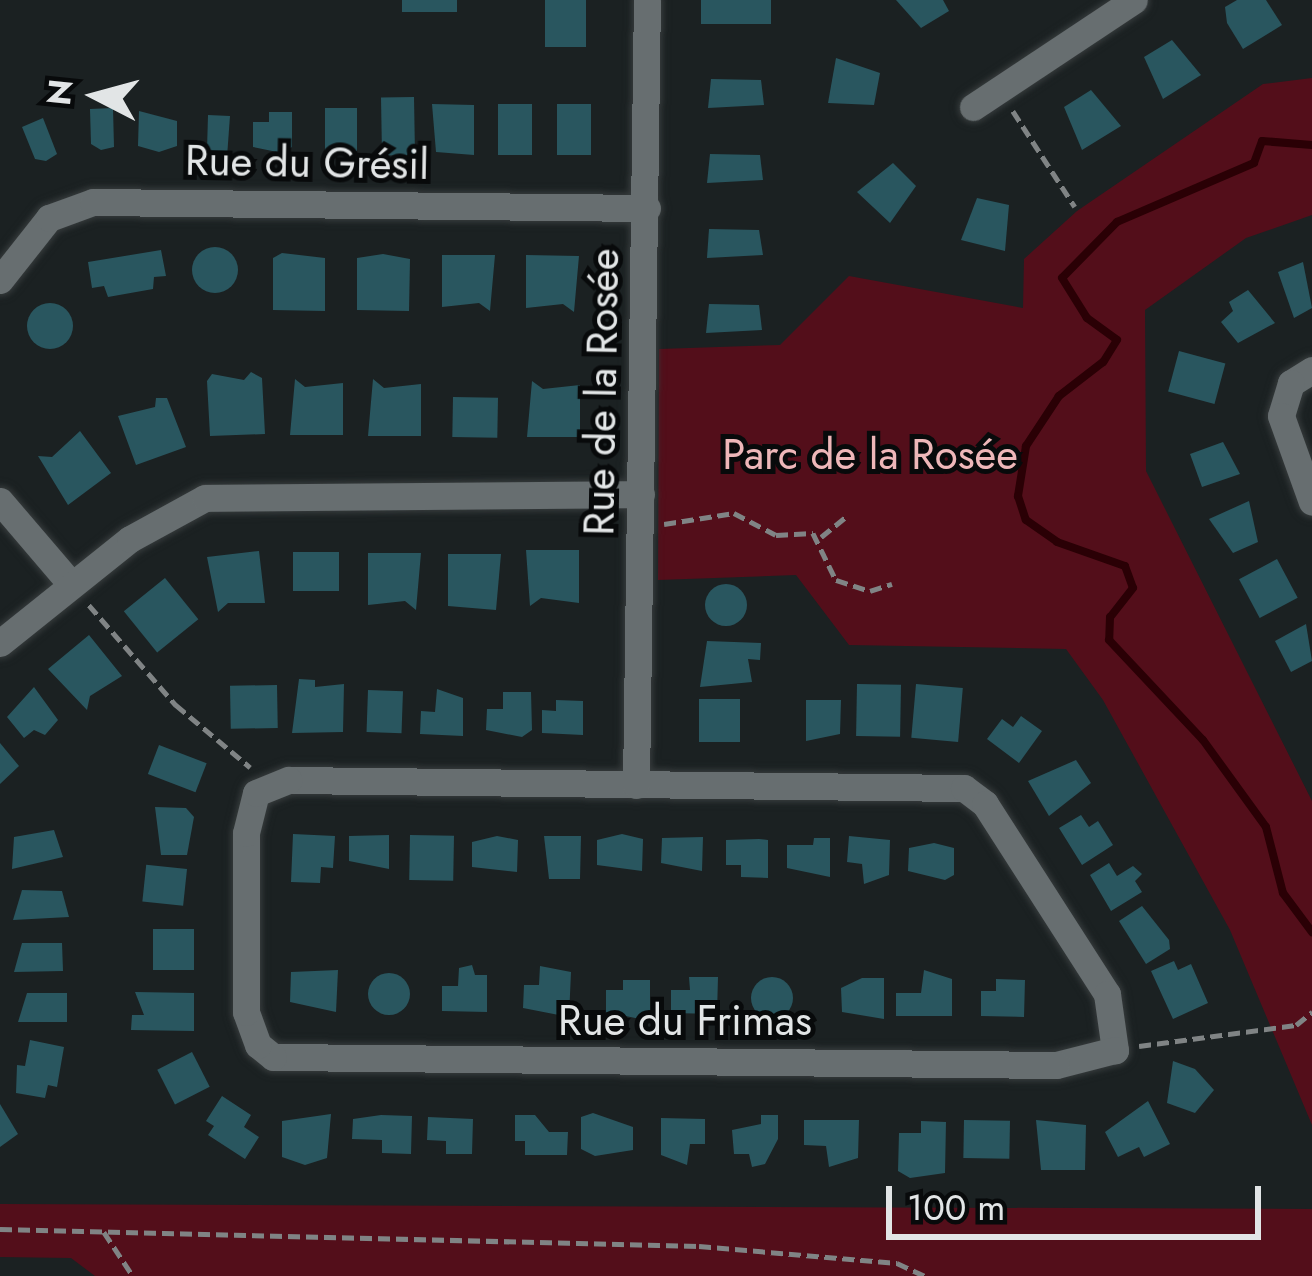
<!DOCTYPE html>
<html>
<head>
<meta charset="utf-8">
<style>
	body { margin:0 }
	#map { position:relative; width:1312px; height:1276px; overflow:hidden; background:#1b2122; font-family:Jost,sans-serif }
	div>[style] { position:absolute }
	.green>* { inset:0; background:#530e1a }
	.stream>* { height:8px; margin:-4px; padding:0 4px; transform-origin:4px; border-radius:4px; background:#2a0005 }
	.building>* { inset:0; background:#29565f; transform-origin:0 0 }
	.round { border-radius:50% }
	.path>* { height:4.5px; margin-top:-2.25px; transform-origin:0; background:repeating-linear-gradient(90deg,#808485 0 12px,transparent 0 18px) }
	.roads { filter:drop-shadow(0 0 3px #363b3c) drop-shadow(0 0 3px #363b3c) }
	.minor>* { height:27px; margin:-13.5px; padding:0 13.5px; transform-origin:13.5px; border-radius:13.5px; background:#676e70 }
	span { translate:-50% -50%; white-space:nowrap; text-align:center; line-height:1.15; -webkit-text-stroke:10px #080a0b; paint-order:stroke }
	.street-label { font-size:42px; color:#e2e5e6 }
	.park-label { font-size:42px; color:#eeb7b9 }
	.north { position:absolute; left:36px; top:36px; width:120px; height:120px; -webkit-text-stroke:9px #080a0b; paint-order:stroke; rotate:276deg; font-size:33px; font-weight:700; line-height:48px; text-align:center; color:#e2e5e6 }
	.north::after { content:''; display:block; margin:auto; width:42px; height:54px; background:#e2e5e6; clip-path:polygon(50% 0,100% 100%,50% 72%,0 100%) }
	.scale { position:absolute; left:886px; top:1186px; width:375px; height:54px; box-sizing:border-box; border:6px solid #e2e5e6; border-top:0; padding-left:15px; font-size:36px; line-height:42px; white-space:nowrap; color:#e2e5e6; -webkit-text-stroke:9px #080a0b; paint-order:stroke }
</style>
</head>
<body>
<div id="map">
	<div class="green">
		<i style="clip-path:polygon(1312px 78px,1312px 215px,1246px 238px,1145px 310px,1146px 471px,1312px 801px,1312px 1125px,1230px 930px,1103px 700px,1066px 649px,849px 645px,796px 575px,658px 580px,659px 349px,780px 345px,849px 276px,1023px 308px,1024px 259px,1077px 211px,1263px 84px)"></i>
		<i style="clip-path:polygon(0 1204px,1312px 1209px,1312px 1276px,95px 1276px,71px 1258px,0 1257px)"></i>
	</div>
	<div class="stream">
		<i style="left:1312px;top:145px;width:50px;rotate:-175.4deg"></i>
		<i style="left:1262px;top:141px;width:23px;rotate:110deg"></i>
		<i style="left:1254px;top:163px;width:149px;rotate:156.7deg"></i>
		<i style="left:1117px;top:222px;width:78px;rotate:134.5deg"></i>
		<i style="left:1062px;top:278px;width:47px;rotate:58deg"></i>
		<i style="left:1087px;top:318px;width:37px;rotate:36deg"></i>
		<i style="left:1117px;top:340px;width:26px;rotate:122deg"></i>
		<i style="left:1103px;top:362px;width:56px;rotate:142.3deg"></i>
		<i style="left:1059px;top:396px;width:60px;rotate:123.4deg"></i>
		<i style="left:1026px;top:446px;width:51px;rotate:99.1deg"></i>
		<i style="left:1018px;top:496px;width:25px;rotate:72deg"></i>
		<i style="left:1026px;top:520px;width:38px;rotate:35deg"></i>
		<i style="left:1057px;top:542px;width:72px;rotate:19.4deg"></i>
		<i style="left:1125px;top:566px;width:23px;rotate:70deg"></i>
		<i style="left:1133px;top:588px;width:37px;rotate:128deg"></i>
		<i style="left:1110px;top:617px;width:23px;rotate:92deg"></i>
		<i style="left:1109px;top:640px;width:137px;rotate:46.8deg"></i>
		<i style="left:1203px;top:740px;width:107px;rotate:54.1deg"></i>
		<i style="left:1266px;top:827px;width:68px;rotate:75.6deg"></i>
		<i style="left:1283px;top:893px;width:49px;rotate:53.4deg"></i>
	</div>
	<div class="building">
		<i style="left:402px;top:0;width:55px;height:12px"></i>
		<i style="left:545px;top:0;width:41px;height:47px"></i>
		<i style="left:701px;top:0;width:70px;height:24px"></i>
		<i style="clip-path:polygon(896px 0,943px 0,949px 11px,921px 28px)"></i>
		<i style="clip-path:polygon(1237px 0,1266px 0,1282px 25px,1243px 49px,1227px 23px,1225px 7px)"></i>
		<i style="clip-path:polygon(1172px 40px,1201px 75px,1163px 99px,1144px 57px)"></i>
		<i style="clip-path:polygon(836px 58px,880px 73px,874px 105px,828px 103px)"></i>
		<i style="clip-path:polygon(711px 79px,761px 80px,764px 105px,708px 108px)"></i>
		<i style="clip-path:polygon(1091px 90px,1121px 126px,1082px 150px,1064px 107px)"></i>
		<i style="left:414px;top:97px;width:58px;height:33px;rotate:89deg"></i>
		<i style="clip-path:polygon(432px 104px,474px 105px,474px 155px,436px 152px)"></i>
		<i style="left:498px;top:104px;width:34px;height:51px"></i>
		<i style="left:557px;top:104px;width:34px;height:51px"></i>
		<i style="clip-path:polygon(113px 108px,114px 147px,101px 150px,91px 144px,90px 109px)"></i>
		<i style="left:325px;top:108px;width:32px;height:43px"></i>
		<i style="clip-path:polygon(139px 111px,177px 121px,177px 146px,159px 152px,138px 146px)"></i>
		<i style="clip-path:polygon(269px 112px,292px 112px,292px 147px,282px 153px,253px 147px,253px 122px,269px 122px)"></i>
		<i style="clip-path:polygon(208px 115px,230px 116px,227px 157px,207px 150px)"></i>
		<i style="clip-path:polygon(43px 118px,57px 154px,46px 161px,35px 159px,22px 127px)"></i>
		<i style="clip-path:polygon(710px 154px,760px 155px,763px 180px,707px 183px)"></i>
		<i style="clip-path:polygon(893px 163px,916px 186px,890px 223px,857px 192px)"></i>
		<i style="clip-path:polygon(977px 198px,1009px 205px,1005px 251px,961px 240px)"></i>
		<i style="clip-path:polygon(709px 229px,759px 230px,763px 255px,707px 258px)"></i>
		<i class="round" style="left:192px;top:247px;width:46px;height:46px"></i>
		<i style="clip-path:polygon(161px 250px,166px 276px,154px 277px,153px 289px,108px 297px,104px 286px,92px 288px,88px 262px)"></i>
		<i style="clip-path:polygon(282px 253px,325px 258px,325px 311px,273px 310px,273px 258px)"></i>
		<i style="clip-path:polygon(383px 254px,410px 259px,409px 311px,357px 310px,357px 258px)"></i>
		<i style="clip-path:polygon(442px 255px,495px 255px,490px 311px,479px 303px,442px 307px)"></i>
		<i style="clip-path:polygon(526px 255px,579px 256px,574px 312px,563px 304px,526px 308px)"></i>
		<i style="clip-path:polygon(1303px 262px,1312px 308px,1294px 318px,1278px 272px)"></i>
		<i style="clip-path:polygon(1248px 290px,1275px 323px,1238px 343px,1221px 322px,1233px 311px,1229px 302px)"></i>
		<i class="round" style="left:27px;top:303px;width:46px;height:46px"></i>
		<i style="clip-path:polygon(709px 304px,759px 305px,762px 330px,706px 333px)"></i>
		<i style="left:1179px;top:351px;width:48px;height:42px;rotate:15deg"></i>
		<i style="clip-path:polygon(251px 372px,262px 378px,265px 434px,210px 436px,207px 381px,212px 374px,244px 380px)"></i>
		<i style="clip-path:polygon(295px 379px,305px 387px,343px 383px,343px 435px,290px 435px)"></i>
		<i style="clip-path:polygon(373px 379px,384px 388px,421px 384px,421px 436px,368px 436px)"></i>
		<i style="clip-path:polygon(532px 381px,543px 389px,580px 385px,580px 437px,527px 437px)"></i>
		<i style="left:453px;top:397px;width:45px;height:40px;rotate:1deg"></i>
		<i style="clip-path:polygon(156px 398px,167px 398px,186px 447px,136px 465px,118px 416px,155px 407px)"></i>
		<i style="clip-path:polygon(80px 431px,111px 473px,68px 505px,38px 456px,52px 457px)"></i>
		<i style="clip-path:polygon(1223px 442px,1240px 474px,1202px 487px,1190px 454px)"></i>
		<i style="clip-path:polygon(1249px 501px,1258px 542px,1233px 553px,1209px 519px)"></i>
		<i style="clip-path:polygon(526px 550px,579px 550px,579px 603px,541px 598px,530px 606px)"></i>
		<i style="clip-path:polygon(259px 551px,265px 603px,228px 603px,218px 612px,207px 557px)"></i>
		<i style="left:293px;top:552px;width:46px;height:39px"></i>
		<i style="clip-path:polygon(368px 553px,421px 553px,416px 610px,405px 601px,368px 605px)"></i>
		<i style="clip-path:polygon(448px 554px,501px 554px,496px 610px,448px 606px)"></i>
		<i style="left:1277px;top:559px;width:44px;height:43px;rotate:62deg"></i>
		<i style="left:165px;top:578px;width:53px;height:53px;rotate:51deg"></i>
		<i class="round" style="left:705px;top:584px;width:42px;height:42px"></i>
		<i style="clip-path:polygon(1306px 624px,1312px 661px,1291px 672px,1275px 641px)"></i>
		<i style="clip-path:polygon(89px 635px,122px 676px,90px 696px,87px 710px,48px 669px)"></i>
		<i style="clip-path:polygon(707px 641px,761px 643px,760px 660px,748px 659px,752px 682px,700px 687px)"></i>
		<i style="clip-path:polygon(299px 679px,315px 680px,315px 687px,344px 684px,343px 732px,292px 733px)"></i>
		<i style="left:857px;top:684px;width:44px;height:52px;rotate:1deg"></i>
		<i style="left:916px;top:684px;width:47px;height:54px;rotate:5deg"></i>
		<i style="left:277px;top:685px;width:43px;height:47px;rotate:89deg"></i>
		<i style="clip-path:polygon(34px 687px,58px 720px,45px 735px,34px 730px,24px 738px,7px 717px)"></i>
		<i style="clip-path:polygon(437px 689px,463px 698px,463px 736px,420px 734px,421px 711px,435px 712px)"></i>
		<i style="left:368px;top:690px;width:35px;height:42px;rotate:2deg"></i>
		<i style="clip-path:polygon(503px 692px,531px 692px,532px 730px,522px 737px,486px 730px,487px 709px,503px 709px)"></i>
		<i style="left:699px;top:699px;width:41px;height:43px"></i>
		<i style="clip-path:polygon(556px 700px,583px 701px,583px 735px,542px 733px,542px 710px,556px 711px)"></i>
		<i style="clip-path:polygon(806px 700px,841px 700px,840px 734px,806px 741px)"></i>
		<i style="clip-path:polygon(1021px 716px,1042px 731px,1019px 763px,987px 739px,1002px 719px,1013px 727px)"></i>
		<i style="clip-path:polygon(0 743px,19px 766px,0 784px)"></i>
		<i style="left:159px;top:745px;width:51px;height:31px;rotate:21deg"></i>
		<i style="clip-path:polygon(1076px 760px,1091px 783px,1049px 816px,1028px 781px)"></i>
		<i style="clip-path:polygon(155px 807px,186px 808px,194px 817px,187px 855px,161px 855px)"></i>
		<i style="clip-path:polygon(1081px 815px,1089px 827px,1098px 821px,1113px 845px,1082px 865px,1059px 828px)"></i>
		<i style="clip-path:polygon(54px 830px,63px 857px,12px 869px,14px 837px)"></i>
		<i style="clip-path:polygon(293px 834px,335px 836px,333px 868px,321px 867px,320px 883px,291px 882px)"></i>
		<i style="clip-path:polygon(622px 834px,643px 839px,642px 871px,597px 865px,597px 840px)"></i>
		<i style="clip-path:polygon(389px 835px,389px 869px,349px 861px,349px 836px)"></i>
		<i style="left:410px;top:835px;width:44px;height:45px;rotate:1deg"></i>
		<i style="clip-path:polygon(497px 836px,518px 840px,517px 872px,472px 867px,472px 842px)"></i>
		<i style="clip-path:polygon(544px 836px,581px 836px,580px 879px,549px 879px)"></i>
		<i style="clip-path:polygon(849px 836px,890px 840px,889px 875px,864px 884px,862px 864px,847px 862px)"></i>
		<i style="clip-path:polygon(703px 837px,702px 871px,661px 863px,662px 838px)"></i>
		<i style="clip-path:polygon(814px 838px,830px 838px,830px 877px,787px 868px,787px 845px,813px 845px)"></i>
		<i style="clip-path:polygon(759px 839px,768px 840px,768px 878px,741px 877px,741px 865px,726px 865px,726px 840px)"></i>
		<i style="clip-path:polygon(934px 843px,954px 848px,954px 875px,945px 880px,908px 871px,909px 848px)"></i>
		<i style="clip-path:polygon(1109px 863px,1117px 876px,1133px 866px,1142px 874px,1135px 881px,1142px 892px,1111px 911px,1090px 875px)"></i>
		<i style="left:187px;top:869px;width:37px;height:41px;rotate:96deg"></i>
		<i style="clip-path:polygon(22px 890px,62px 891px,69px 917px,13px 920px)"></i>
		<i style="clip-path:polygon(1142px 906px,1169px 940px,1170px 949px,1146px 964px,1119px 921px)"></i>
		<i style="left:153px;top:929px;width:41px;height:41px"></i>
		<i style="clip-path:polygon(22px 943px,62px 943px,63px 971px,14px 972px)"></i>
		<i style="clip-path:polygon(1174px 961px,1178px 970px,1191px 964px,1208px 1003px,1173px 1019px,1151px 971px)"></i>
		<i style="clip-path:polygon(472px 965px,475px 975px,487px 975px,487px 1012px,442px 1011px,442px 986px,458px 986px,459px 968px)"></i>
		<i style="clip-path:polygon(540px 966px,571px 972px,569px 1017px,523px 1008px,524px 985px,539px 985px)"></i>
		<i style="clip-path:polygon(338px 970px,336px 1012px,290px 1002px,291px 972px)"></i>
		<i style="clip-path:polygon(924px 970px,952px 979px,952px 1016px,896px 1016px,896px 993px,921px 993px)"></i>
		<i class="round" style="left:368px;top:973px;width:42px;height:42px"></i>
		<i class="round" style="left:751px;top:977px;width:42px;height:42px"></i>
		<i style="clip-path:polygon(689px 977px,718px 977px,717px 1014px,671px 1013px,671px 990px,690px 990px)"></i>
		<i style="clip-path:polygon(862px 978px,884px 978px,884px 1019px,842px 1012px,841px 988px)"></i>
		<i style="clip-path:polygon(996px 979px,1025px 980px,1024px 1017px,981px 1016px,981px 991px,996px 991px)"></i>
		<i style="clip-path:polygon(623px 980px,650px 980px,650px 1021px,606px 1012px,606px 990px,623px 990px)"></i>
		<i style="clip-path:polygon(135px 992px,194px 993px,194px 1031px,131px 1030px,132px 1015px,144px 1015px)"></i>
		<i style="clip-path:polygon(27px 993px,67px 993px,67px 1022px,18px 1022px)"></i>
		<i style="clip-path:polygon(30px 1040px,64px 1047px,57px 1087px,48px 1085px,45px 1098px,16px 1093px,17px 1065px,25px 1066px)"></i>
		<i style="left:192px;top:1052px;width:39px;height:39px;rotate:63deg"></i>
		<i style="clip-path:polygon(1173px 1061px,1195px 1069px,1214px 1090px,1195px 1113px,1167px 1103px)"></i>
		<i style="clip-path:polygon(222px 1096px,251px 1115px,244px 1127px,259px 1137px,245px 1159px,208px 1135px,214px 1126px,206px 1121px)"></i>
		<i style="clip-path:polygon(1148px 1101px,1170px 1144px,1144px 1157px,1139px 1147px,1118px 1157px,1105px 1132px)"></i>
		<i style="clip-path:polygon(0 1104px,18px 1134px,0 1147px)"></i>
		<i style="clip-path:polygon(593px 1113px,633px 1127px,633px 1150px,595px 1156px,581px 1149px,581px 1117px)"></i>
		<i style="clip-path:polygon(331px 1114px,327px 1158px,305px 1165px,282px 1157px,282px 1121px)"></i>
		<i style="clip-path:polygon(381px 1115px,412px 1116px,411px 1154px,382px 1153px,382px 1140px,352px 1139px,353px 1119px)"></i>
		<i style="clip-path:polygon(515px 1115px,535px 1115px,549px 1132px,568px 1132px,567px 1155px,525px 1155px,525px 1141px,515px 1141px)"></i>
		<i style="clip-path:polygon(761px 1115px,778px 1115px,778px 1139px,765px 1164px,752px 1167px,749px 1154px,734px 1154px,732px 1130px,761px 1124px)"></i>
		<i style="clip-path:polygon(428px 1117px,473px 1119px,472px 1154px,446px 1154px,446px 1141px,427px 1140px)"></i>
		<i style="clip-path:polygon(661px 1118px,705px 1119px,705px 1144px,690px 1144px,687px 1165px,661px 1155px)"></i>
		<i style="clip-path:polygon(804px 1120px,859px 1120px,858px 1158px,829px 1167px,826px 1146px,804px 1145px)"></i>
		<i style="left:964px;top:1120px;width:46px;height:38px;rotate:1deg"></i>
		<i style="clip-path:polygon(1036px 1120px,1086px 1125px,1085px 1170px,1041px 1170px)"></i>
		<i style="clip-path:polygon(921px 1121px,946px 1122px,945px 1173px,910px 1178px,898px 1171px,899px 1133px,921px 1133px)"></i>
	</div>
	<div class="path">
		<i style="left:1013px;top:111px;width:114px;rotate:57.1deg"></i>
		<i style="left:664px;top:524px;width:71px;rotate:-8.9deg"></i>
		<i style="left:734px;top:513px;width:47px;rotate:27.6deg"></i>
		<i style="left:776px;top:535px;width:37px;rotate:-3deg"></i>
		<i style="left:813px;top:533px;width:52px;rotate:63.9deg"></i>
		<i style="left:836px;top:580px;width:36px;rotate:18deg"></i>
		<i style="left:870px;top:591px;width:23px;rotate:-18deg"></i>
		<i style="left:821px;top:537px;width:32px;rotate:-39deg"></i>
		<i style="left:89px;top:605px;width:133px;rotate:49deg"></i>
		<i style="left:176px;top:705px;width:97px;rotate:40deg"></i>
		<i style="left:1139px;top:1046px;width:158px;rotate:-7.6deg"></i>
		<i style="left:1296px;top:1025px;width:21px;rotate:-39deg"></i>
		<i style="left:0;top:1229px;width:699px;rotate:1.39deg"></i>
		<i style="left:699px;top:1246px;width:199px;rotate:4.9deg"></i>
		<i style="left:897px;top:1263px;width:31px;rotate:25deg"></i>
		<i style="left:104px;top:1232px;width:53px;rotate:56.6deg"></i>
	</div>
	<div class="roads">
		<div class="minor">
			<i style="left:973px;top:107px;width:193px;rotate:-33.6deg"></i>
			<i style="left:0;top:280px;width:79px;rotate:-51.7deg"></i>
			<i style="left:49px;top:218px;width:47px;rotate:-20deg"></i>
			<i style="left:93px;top:202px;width:554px;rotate:0.62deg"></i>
			<i style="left:1312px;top:370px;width:25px;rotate:148deg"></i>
			<i style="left:1291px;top:383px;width:34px;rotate:107deg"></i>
			<i style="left:1281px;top:416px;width:91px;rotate:70.2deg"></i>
			<i style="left:0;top:501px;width:108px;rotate:49.5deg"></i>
			<i style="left:0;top:643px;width:166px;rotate:-38.7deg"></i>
			<i style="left:130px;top:539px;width:85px;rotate:-28.7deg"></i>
			<i style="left:205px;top:498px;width:436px;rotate:-0.5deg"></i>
			<i style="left:289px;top:780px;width:675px;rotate:0.68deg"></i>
			<i style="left:964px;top:788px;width:26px;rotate:37deg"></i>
			<i style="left:985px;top:804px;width:226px;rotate:57.3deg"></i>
			<i style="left:1107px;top:994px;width:57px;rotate:81.9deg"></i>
			<i style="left:1115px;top:1050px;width:61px;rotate:165.7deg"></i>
			<i style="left:1056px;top:1065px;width:783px;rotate:-179.41deg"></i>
			<i style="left:273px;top:1057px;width:19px;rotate:-141deg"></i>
			<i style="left:258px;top:1045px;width:35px;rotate:-110deg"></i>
			<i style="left:246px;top:1012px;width:179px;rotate:-90deg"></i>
			<i style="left:246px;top:833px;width:41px;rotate:-76deg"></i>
			<i style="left:256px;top:793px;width:35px;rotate:-22deg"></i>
			<i style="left:636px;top:785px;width:785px;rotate:-89.2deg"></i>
		</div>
	</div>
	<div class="street-label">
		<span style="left:307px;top:163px;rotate:1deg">Rue du Grésil</span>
		<span style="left:602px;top:392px;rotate:-89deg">Rue de la Rosée</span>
		<span style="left:685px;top:1021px">Rue du Frimas</span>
	</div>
	<div class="park-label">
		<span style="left:870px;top:455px">Parc de la Rosée</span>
	</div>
	<div class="north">N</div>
	<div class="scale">100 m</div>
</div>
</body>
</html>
